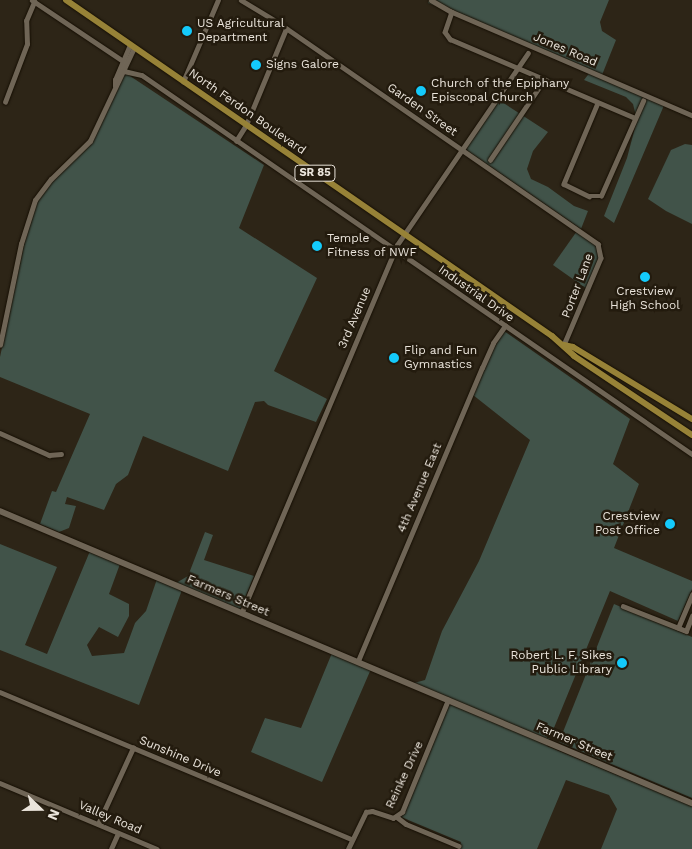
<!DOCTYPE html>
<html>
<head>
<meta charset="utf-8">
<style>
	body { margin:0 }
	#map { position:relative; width:692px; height:849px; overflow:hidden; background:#2d2517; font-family:"Work Sans",sans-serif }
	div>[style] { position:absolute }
	.green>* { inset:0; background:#415349 }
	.roads { filter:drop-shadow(0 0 1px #150e03) drop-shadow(0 0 1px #150e03) }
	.street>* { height:4.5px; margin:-2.25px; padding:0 2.25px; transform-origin:2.25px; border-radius:2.25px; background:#6f6556 }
	.secondary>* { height:5.5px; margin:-2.75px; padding:0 2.75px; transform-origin:2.75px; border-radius:2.75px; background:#6f6556 }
	.primary>* { height:6px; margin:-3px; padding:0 3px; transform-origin:3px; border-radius:3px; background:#978237 }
	.dots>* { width:14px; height:14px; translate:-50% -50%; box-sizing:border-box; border:2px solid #231b0e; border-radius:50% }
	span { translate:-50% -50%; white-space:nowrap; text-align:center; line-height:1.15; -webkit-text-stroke:5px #231b0e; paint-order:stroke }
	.shield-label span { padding:1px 4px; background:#231b0e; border:1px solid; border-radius:4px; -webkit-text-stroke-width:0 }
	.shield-label { font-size:11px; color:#eae4db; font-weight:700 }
	.poi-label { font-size:12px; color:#eae4db }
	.left { translate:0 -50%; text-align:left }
	.right { translate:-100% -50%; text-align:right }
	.street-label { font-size:12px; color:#eae4db }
	.north { position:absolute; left:15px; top:784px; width:50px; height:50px; -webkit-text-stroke:4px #231b0e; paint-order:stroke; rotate:112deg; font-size:14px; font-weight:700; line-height:20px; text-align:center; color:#eae4db }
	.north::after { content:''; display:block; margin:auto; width:18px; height:22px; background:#eae4db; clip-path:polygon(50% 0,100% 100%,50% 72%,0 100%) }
</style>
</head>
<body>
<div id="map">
	<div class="green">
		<i style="clip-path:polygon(429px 0,609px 0,600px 22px,602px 31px,616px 40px,602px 75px,665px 103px,614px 223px,604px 216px,627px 158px,637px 120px,633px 104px,626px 97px,584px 80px,591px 71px,428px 3px)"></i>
		<i style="clip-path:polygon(124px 72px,264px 165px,239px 228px,317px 278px,274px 371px,327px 399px,316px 422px,268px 405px,264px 401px,255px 402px,228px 471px,143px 436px,128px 475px,116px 484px,104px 510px,67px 497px,65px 504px,76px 506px,69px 528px,59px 532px,40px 524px,52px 491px,56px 492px,90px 414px,0 377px,0 357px,24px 245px,37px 201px,53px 180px,92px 142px)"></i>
		<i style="clip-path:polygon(499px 100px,548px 132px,533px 151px,527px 169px,531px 179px,548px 187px,574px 206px,588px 211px,581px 229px,465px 149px)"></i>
		<i style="clip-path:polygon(685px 144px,692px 145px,692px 224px,666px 211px,648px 199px,671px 150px)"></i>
		<i style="clip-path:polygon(577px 231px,596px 245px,599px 258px,587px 289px,553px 265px)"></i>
		<i style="clip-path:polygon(504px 331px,630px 419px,613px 464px,639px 484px,614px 548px,692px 581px,692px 589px,678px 621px,610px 591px,549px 740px,414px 683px,425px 680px,442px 631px,479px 561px,530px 440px,473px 395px,491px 353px)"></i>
		<i style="clip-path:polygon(205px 532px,213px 535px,204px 560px,254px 576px,240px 610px,176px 583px,188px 576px)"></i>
		<i style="clip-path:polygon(0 544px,57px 567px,25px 645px,47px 654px,90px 551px,120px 564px,109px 594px,129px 604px,129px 616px,118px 637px,99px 627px,87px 645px,92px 656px,124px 653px,135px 623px,146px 611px,157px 579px,182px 590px,139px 705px,0 650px)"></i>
		<i style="clip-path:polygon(614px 604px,692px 637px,692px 798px,559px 742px)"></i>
		<i style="clip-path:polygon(332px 653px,371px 669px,322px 782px,251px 752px,265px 718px,301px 728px)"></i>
		<i style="clip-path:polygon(449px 703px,547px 744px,547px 746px,692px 806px,692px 849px,601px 849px,617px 809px,609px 795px,566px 780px,537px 849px,460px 849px,461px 842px,401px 817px)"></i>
	</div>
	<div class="roads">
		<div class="street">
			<i style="left:32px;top:0;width:110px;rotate:33.8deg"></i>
			<i style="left:241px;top:0;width:41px;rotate:31deg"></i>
			<i style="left:276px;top:21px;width:392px;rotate:34.7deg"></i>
			<i style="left:598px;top:244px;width:14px;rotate:78deg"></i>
			<i style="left:601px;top:258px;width:95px;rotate:113deg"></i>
			<i style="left:431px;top:0;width:22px;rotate:30deg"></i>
			<i style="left:450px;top:11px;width:263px;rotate:23.3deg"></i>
			<i style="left:452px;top:12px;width:21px;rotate:109deg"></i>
			<i style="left:445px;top:32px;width:9px;rotate:54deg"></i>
			<i style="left:450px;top:39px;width:201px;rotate:23.1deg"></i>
			<i style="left:124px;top:71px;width:18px;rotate:13deg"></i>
			<i style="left:142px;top:75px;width:668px;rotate:34.57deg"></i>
			<i style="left:183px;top:82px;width:89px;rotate:-66.9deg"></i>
			<i style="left:115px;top:86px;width:6px;rotate:-90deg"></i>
			<i style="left:115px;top:80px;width:38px;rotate:-67deg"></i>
			<i style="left:5px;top:102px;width:62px;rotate:-69.2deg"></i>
			<i style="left:27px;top:44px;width:23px;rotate:-92deg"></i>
			<i style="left:26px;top:21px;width:21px;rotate:-67deg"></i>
			<i style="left:598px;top:103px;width:88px;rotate:112.8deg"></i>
			<i style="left:564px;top:184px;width:28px;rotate:26deg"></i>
			<i style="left:589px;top:196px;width:12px"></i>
			<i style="left:601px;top:196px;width:104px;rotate:-66.1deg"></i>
			<i style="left:236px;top:141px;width:19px;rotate:-58deg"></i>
			<i style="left:246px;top:125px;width:104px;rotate:-67.4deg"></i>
			<i style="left:490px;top:160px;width:97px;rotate:-56deg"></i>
			<i style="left:0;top:345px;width:103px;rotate:-78.3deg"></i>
			<i style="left:21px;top:244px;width:46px;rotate:-72.3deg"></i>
			<i style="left:35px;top:200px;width:26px;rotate:-53deg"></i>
			<i style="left:51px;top:179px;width:54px;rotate:-44.3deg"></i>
			<i style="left:90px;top:141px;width:103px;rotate:-64.7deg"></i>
			<i style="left:0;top:433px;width:54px;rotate:24.2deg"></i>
			<i style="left:49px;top:455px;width:12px;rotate:-5deg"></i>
			<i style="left:623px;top:606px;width:68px;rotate:21.6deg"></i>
			<i style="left:686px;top:631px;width:16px;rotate:-68deg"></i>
			<i style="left:242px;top:612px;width:398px;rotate:-67.1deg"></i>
			<i style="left:397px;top:245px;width:232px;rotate:-55.7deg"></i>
			<i style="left:678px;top:628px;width:36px;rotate:-67deg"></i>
			<i style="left:358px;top:661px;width:318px;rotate:-67.1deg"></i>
			<i style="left:482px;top:368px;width:27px;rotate:-66deg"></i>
			<i style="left:493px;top:343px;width:21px;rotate:-55deg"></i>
			<i style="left:0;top:692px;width:381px;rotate:22.7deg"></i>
			<i style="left:0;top:783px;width:170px;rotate:22.8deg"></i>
			<i style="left:397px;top:817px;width:11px;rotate:38deg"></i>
			<i style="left:406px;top:824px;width:57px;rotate:22.5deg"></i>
			<i style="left:98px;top:824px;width:84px;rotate:-65.3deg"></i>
			<i style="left:111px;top:849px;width:17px;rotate:-66deg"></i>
			<i style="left:348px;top:849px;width:41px;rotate:-64.1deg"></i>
			<i style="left:366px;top:812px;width:6px;rotate:-9deg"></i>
			<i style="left:372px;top:811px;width:22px;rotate:18deg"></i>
			<i style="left:393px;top:818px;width:11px;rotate:-34deg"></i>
			<i style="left:402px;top:812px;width:121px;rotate:-67.7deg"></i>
		</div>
		<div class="secondary">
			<i style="left:0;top:511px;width:751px;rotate:22.88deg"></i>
		</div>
		<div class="primary">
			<i style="left:66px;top:0;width:591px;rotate:34.66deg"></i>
			<i style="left:552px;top:336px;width:30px;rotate:42deg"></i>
			<i style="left:574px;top:356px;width:142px;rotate:33.8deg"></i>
			<i style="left:564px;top:345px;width:9px;rotate:13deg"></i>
			<i style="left:573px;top:347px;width:139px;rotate:31.2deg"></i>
		</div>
	</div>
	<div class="dots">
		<i style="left:187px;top:31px;background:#14cafb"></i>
		<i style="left:256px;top:65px;background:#14cafb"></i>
		<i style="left:421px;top:91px;background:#14cafb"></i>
		<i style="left:317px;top:246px;background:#14cafb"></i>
		<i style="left:645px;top:277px;background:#14cafb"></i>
		<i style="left:394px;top:358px;background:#14cafb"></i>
		<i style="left:670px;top:524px;background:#14cafb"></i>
		<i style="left:622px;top:663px;background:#14cafb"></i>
	</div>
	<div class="shield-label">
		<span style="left:315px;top:173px">SR 85</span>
	</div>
	<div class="poi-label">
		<span class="left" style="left:197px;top:31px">US Agricultural<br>Department</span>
		<span class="left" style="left:266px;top:65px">Signs Galore</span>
		<span class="left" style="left:431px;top:91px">Church of the Epiphany<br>Episcopal Church</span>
		<span class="left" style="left:327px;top:246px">Temple<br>Fitness of NWF</span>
		<span style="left:645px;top:299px">Crestview<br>High School</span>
		<span class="left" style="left:404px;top:358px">Flip and Fun<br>Gymnastics</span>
		<span class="right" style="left:660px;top:524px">Crestview<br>Post Office</span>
		<span class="right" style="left:612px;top:663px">Robert L. F. Sikes<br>Public Library</span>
	</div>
	<div class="street-label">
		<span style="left:565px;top:50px;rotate:23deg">Jones Road</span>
		<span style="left:422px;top:110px;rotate:35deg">Garden Street</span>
		<span style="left:247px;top:112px;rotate:35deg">North Ferdon Boulevard</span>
		<span style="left:578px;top:286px;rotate:-69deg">Porter Lane</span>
		<span style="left:476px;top:294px;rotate:35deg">Industrial Drive</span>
		<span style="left:355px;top:318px;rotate:-67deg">3rd Avenue</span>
		<span style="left:420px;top:488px;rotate:-67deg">4th Avenue East</span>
		<span style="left:228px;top:596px;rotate:23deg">Farmers Street</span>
		<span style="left:574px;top:742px;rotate:23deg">Farmer Street</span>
		<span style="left:180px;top:757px;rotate:23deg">Sunshine Drive</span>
		<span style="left:405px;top:775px;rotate:-65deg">Reinke Drive</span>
		<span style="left:110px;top:818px;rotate:23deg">Valley Road</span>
	</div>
	<div class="north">N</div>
</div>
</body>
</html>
